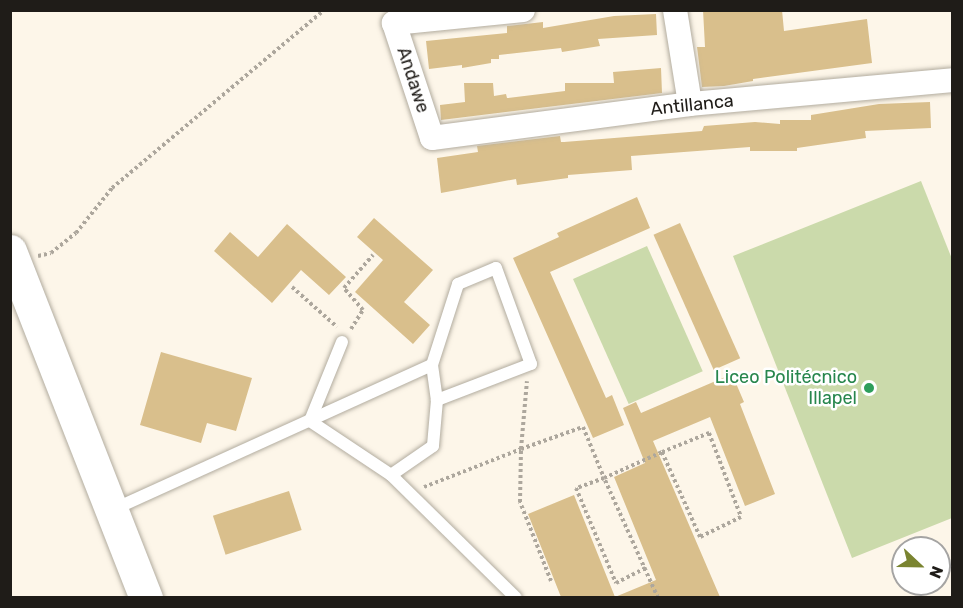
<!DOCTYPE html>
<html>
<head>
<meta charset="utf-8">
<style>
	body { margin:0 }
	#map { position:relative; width:963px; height:608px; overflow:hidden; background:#fdf6e9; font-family:Rubik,sans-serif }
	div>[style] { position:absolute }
	.green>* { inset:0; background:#cbdaab; transform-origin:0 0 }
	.building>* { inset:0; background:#d9bf8c; transform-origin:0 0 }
	.path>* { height:4px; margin-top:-2px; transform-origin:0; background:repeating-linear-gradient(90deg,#ada79d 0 3px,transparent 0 6px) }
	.roads { filter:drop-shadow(0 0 2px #b2ac9f) drop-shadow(0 0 2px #b2ac9f) }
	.lane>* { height:12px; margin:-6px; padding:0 6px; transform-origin:6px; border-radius:6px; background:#fff }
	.street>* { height:24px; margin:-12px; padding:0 12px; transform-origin:12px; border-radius:12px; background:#fff }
	.primary>* { height:33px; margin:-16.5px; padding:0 16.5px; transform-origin:16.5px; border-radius:16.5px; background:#fff }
	.dots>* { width:16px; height:16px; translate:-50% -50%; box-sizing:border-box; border:3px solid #fff; border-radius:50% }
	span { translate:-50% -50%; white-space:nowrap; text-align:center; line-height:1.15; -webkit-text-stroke:5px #fff; paint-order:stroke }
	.street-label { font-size:18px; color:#1f1c18 }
	.leisure-label { font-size:18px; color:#27864d }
	.right { translate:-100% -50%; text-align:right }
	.frame { position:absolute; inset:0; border:12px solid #1f1c18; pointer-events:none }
	.north { position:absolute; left:891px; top:536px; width:60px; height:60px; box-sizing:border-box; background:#fff; border:2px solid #a5a4a3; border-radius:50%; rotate:112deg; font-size:16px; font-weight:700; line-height:24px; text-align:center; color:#1f1c18 }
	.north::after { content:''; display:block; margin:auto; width:21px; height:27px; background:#7a8430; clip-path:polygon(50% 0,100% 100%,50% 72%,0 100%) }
</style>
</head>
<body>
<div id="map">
	<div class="green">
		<i style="clip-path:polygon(921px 181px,952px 259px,952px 518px,852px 558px,733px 256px)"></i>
		<i style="left:647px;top:246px;width:137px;height:81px;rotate:66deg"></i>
	</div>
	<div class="building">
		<i style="clip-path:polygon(703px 10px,782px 10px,784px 31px,867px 19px,872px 63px,753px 79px,753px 81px,724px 86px,702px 87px,697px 47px,705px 47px)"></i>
		<i style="clip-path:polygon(656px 14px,657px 35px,598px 39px,600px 46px,562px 52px,561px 48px,499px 55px,499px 59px,491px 59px,491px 63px,462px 68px,462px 65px,429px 69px,426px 41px,507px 33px,507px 26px,543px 22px,543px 28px,614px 16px)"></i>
		<i style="clip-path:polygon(661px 68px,662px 93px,441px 120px,440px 105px,465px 102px,464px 83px,493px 83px,494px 96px,506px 94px,507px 98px,565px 91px,565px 83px,614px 83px,613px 72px)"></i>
		<i style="clip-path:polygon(930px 102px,931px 128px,865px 131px,866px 138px,797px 148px,797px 151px,750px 151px,750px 147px,631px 156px,632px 170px,568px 175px,568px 178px,517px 185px,516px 179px,441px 193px,437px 158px,478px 152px,477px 146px,560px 136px,561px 142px,564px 142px,702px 131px,704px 126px,755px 122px,780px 124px,780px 120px,811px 120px,811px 115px,879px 104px)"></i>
		<i style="clip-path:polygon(637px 197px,650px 228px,550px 272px,606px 398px,612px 395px,624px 425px,593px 438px,513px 258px,559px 237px,557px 233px)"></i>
		<i style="clip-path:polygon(374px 218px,433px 270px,404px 302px,430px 325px,413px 344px,355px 292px,383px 260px,357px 237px)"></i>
		<i style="left:680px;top:223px;width:148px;height:29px;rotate:66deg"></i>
		<i style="clip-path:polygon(287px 224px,346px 277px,329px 295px,301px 270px,272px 303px,214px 251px,230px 232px,258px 257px)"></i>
		<i style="clip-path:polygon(161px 352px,252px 378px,236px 431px,207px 423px,201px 443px,140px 425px)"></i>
		<i style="clip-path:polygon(732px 374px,744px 402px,740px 404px,775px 494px,745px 506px,710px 417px,653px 441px,720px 597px,561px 597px,528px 514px,574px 495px,615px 597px,656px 580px,614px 477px,645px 463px,623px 408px,636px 402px,641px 413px)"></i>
		<i style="left:289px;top:491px;width:41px;height:80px;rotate:72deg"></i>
	</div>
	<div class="path">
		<i style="left:38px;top:256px;width:13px;rotate:-13deg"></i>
		<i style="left:51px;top:253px;width:32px;rotate:-39deg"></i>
		<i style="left:76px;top:233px;width:58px;rotate:-51.3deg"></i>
		<i style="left:112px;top:188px;width:277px;rotate:-40deg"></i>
		<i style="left:292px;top:287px;width:60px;rotate:41.6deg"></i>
		<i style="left:351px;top:329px;width:22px;rotate:-58deg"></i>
		<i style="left:363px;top:310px;width:29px;rotate:-131deg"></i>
		<i style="left:344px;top:288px;width:44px;rotate:-48.7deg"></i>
		<i style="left:709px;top:433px;width:90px;rotate:69.1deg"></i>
		<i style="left:741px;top:517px;width:46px;rotate:154deg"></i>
		<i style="left:700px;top:537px;width:93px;rotate:-114.1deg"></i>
		<i style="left:662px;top:452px;width:51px;rotate:-22deg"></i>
		<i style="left:424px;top:487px;width:104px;rotate:-21.4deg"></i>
		<i style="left:521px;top:449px;width:68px;rotate:-85deg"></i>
		<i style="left:551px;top:581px;width:85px;rotate:-111.4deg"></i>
		<i style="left:520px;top:502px;width:53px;rotate:-88.9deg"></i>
		<i style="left:521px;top:449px;width:66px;rotate:-19.5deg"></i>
		<i style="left:583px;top:427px;width:55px;rotate:67.6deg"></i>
		<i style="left:604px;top:478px;width:30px;rotate:160deg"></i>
		<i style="left:576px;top:488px;width:103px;rotate:67.2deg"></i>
		<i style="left:616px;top:583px;width:33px;rotate:-27deg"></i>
		<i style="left:658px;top:598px;width:132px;rotate:-114.2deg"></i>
		<i style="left:604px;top:478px;width:64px;rotate:-24.1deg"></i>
	</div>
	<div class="roads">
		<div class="lane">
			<i style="left:342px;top:342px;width:85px;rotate:112.1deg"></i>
			<i style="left:310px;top:421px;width:97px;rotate:33.7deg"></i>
			<i style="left:432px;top:365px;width:35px;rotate:82deg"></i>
			<i style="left:437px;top:400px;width:46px;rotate:95deg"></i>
			<i style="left:433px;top:446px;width:51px;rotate:145.4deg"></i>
			<i style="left:391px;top:475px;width:175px;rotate:44.5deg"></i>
			<i style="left:112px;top:510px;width:351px;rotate:-24.4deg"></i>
			<i style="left:432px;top:365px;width:85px;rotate:-72.2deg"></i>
			<i style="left:458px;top:284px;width:41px;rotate:-22.8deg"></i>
			<i style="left:496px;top:268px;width:102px;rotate:70deg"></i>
			<i style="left:531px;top:364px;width:101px;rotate:159deg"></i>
		</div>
		<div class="street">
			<i style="left:523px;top:10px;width:130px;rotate:174.2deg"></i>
			<i style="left:394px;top:23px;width:121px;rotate:71.7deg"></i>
			<i style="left:432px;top:138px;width:260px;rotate:-7.5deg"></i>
			<i style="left:690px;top:104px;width:263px;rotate:-5.2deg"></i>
			<i style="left:675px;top:10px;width:95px;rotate:80.9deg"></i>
		</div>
		<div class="primary">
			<i style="left:10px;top:251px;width:373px;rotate:68.6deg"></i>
		</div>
	</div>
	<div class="dots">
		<i style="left:869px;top:388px;background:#2e9e5b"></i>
	</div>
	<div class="street-label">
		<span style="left:413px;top:80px;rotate:72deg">Andawe</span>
		<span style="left:692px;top:105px;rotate:-6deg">Antillanca</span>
	</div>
	<div class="leisure-label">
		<span class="right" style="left:857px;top:388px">Liceo Politécnico<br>Illapel</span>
	</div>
	<div class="frame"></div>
	<div class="north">N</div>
</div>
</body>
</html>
